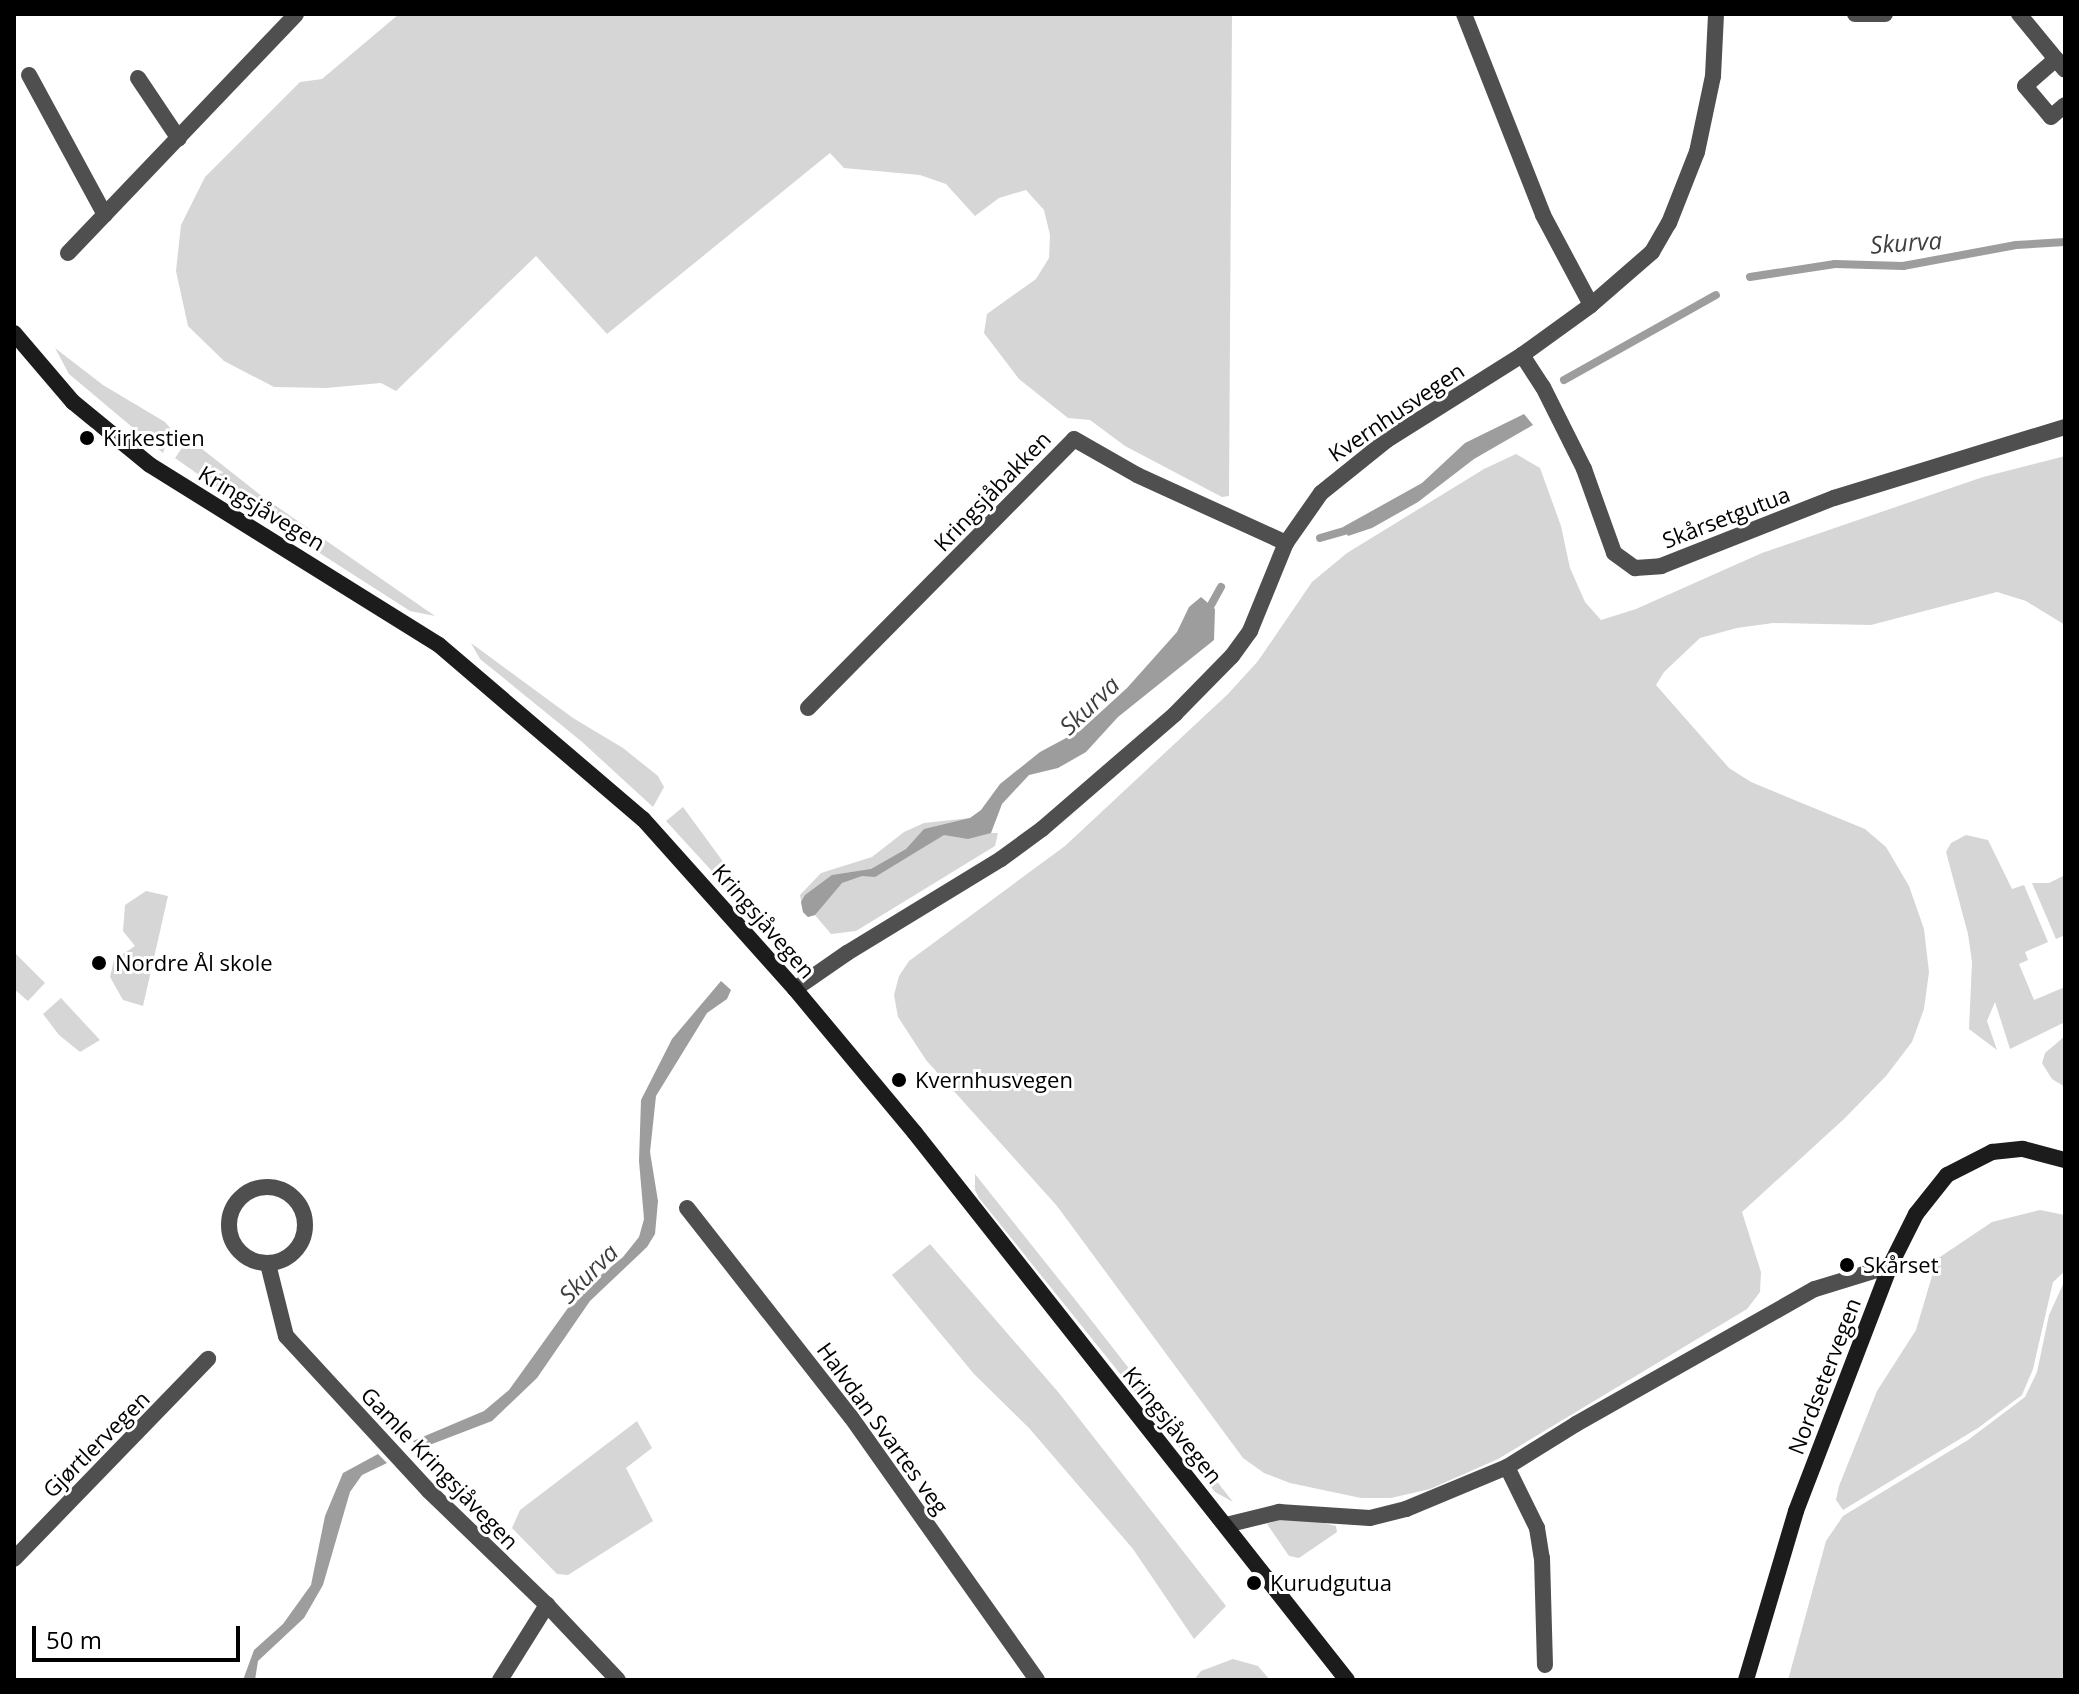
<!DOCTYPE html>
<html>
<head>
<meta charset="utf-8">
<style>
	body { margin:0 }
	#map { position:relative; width:2079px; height:1694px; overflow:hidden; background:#fff; font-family:"Open Sans",sans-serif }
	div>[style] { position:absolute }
	.green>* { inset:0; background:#d6d6d6 }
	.water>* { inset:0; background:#9d9d9d }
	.stream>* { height:8px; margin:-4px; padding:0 4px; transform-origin:4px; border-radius:4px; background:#9d9d9d }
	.street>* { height:16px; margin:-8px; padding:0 8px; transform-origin:8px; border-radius:8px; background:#4f4f4f }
	.street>.ring { margin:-8px; padding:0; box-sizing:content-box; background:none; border:16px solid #4f4f4f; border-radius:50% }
	.secondary>* { height:16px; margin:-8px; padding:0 8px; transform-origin:8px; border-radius:8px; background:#1c1c1c }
	.dots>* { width:22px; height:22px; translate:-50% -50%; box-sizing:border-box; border:4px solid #fff; border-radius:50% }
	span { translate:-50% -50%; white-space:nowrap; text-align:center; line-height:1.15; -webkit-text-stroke:6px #fff; paint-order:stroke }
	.street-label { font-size:22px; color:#000 }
	.poi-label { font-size:22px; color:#000 }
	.left { translate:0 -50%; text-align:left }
	.water-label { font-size:24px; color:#3e3e3e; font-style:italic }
	.frame { position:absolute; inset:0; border:16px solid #000; pointer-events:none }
	.scale { position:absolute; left:32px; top:1626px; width:208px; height:36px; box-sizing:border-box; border:4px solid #000; border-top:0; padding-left:10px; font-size:24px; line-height:28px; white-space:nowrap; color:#000; -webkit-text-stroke:6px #fff; paint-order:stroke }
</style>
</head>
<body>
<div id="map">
	<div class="green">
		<i style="clip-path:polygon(399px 14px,1232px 14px,1229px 496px,1222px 497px,1125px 446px,1090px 420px,1068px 418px,1019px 379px,984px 333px,987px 314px,1036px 279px,1049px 258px,1050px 235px,1044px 210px,1026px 190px,999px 198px,975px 216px,946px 184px,920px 175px,844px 168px,830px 153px,607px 334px,536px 256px,396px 391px,381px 383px,326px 388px,274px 387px,224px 361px,188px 326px,176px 271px,181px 225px,205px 177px,300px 82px,322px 79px)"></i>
		<i style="clip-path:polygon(55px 348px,103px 385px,165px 422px,171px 429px,163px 453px,69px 374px)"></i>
		<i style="clip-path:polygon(184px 445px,197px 445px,263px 497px,435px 616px,410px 611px,209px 482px,175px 458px)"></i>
		<i style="clip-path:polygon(1516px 454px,1540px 468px,1561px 526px,1570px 568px,1585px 602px,1601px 620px,1636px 609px,1762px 553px,1983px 477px,2065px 456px,2065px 625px,2026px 601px,1997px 592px,1871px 625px,1773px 623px,1737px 628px,1700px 638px,1664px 672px,1656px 685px,1729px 768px,1751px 782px,1865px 829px,1886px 847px,1909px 886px,1924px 929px,1929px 972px,1924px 1009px,1912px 1042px,1886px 1076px,1844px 1119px,1742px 1212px,1761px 1272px,1760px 1292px,1747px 1309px,1498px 1459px,1430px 1489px,1391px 1498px,1361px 1498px,1290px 1483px,1264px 1473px,1243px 1458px,1057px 1206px,926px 1060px,898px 1017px,894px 995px,899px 976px,909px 961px,1065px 846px,1228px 694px,1258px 661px,1312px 582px,1347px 553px,1484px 469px)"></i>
		<i style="clip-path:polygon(471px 643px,573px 718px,623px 748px,658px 776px,664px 787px,653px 807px,581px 741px,480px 659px)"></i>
		<i style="clip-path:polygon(683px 807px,746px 893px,793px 951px,787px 953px,666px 821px)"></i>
		<i style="clip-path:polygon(970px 818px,991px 833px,998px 833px,995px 846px,856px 931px,831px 934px,815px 915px,808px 917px,803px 912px,800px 895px,821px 873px,872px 857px,904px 832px,924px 823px)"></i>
		<i style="clip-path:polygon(1966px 835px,1988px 840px,2012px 889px,2024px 885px,2048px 942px,2025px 952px,2028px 960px,2019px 964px,2034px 1000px,2065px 987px,2065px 1022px,2010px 1049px,1995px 1002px,1987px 1021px,1997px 1050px,1969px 1029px,1972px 962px,1968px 934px,1946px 852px,1951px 843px)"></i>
		<i style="clip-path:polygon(2065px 875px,2065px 935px,2056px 939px,2032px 883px,2049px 883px)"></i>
		<i style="clip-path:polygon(146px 891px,168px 896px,143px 1006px,123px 1000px,110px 977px,114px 960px,135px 946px,123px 931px,125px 905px)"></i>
		<i style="clip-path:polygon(15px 953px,45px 983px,28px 1001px,14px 989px)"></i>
		<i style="clip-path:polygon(61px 998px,100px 1040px,80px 1052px,59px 1035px,43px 1014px)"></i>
		<i style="clip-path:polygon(2065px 1036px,2065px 1087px,2052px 1079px,2042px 1063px,2045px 1053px)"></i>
		<i style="clip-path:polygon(975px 1174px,1081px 1307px,1233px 1502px,1215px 1492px,979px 1198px,975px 1190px)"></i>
		<i style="clip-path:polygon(2040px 1210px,2065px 1215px,2065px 1271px,2053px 1282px,2033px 1369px,2022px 1395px,1978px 1428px,1843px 1510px,1836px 1500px,1839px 1486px,1877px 1391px,1916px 1330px,1937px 1259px,1992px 1222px)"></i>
		<i style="clip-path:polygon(930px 1244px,1059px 1393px,1226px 1606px,1194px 1639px,1133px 1549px,1029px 1428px,974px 1374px,892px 1275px)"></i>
		<i style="clip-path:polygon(2065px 1280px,2065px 1680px,1788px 1680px,1826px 1541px,1843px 1516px,1968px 1440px,2025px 1397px,2037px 1372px,2049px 1315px)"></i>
		<i style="clip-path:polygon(637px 1421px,652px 1448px,626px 1468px,653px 1521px,568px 1575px,557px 1574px,512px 1528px,520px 1510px)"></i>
		<i style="clip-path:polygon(1303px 1518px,1336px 1526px,1337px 1532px,1299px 1558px,1289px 1556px,1267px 1524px,1283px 1519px)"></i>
		<i style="clip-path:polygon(1233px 1659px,1258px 1666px,1270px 1680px,1194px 1680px,1201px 1671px)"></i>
	</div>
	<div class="water">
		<i style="clip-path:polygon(1524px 414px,1533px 425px,1474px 459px,1418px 502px,1372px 528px,1348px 536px,1343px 527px,1422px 483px,1465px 443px)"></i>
		<i style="clip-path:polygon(1201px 597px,1215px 609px,1214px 640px,1118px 717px,1086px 752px,1058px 768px,1029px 775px,1002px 804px,991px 833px,968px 839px,944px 835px,875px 877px,862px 876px,842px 883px,815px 915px,808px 917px,803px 912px,801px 902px,805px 895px,832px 875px,871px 869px,906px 849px,924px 829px,970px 818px,981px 810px,1000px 784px,1040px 752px,1081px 730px,1127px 688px,1177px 632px,1189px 607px)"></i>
		<i style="clip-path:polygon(721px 981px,731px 990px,727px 999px,707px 1013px,656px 1096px,650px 1152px,658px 1201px,655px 1234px,647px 1247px,590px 1301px,537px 1378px,492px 1421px,419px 1449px,413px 1441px,484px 1411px,509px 1390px,578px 1294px,623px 1257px,639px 1237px,644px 1219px,639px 1161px,641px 1100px,672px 1039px)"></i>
		<i style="clip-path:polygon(378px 1454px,387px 1463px,362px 1475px,350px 1492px,323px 1585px,304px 1618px,258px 1661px,255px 1680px,243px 1680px,254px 1650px,283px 1624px,311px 1585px,325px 1516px,343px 1473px)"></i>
	</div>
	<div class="stream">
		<i style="left:1750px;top:277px;width:86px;rotate:-8.7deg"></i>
		<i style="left:1835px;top:264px;width:68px;rotate:1.7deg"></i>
		<i style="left:1903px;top:266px;width:115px;rotate:-10.5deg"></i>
		<i style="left:2016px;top:245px;width:49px;rotate:-3.5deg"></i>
		<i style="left:1564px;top:380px;width:174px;rotate:-29.2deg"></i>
		<i style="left:1320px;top:538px;width:33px;rotate:-16deg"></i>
		<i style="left:1206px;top:614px;width:31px;rotate:-61deg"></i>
	</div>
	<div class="street">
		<i style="left:1464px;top:14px;width:216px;rotate:68.5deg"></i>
		<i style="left:1543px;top:215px;width:102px;rotate:61.9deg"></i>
		<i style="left:1855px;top:14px;width:30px"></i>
		<i style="left:2019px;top:14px;width:72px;rotate:50.6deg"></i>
		<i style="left:2056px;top:59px;width:41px;rotate:138.9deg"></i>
		<i style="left:2025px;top:86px;width:40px;rotate:50deg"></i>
		<i style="left:2051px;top:117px;width:18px;rotate:-41deg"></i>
		<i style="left:29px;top:75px;width:159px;rotate:61.5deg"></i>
		<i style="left:138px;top:78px;width:73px;rotate:56.1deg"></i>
		<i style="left:68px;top:253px;width:330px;rotate:-46.3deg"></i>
		<i style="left:1522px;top:355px;width:38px;rotate:57deg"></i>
		<i style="left:1543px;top:387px;width:92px;rotate:63.4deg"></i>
		<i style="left:1584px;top:469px;width:89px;rotate:70.3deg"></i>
		<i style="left:1614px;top:553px;width:26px;rotate:36deg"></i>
		<i style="left:1635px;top:568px;width:26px;rotate:-4deg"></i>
		<i style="left:1661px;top:566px;width:186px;rotate:-21.5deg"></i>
		<i style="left:1834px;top:498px;width:242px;rotate:-17.1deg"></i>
		<i style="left:808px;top:708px;width:378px;rotate:-45.3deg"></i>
		<i style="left:1074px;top:439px;width:73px;rotate:29.7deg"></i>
		<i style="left:1137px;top:475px;width:164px;rotate:24.5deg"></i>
		<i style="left:795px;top:989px;width:63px;rotate:-34.7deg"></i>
		<i style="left:847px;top:953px;width:180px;rotate:-31.4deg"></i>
		<i style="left:1001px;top:859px;width:51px;rotate:-36.2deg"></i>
		<i style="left:1042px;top:829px;width:176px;rotate:-40.8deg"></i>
		<i style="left:1175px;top:714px;width:81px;rotate:-45.5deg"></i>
		<i style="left:1232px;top:656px;width:31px;rotate:-54deg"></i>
		<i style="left:1250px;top:631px;width:95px;rotate:-67.8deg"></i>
		<i style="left:1286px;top:543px;width:61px;rotate:-55deg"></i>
		<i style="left:1321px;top:493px;width:85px;rotate:-38.8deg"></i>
		<i style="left:1387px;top:440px;width:160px;rotate:-32.2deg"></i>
		<i style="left:1522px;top:355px;width:85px;rotate:-35.9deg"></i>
		<i style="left:1591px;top:305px;width:81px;rotate:-41deg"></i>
		<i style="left:1652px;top:252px;width:34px;rotate:-60deg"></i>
		<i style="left:1669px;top:223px;width:76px;rotate:-68.5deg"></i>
		<i style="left:1697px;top:152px;width:78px;rotate:-78.1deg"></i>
		<i style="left:1713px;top:76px;width:62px;rotate:-87.2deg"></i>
		<i class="ring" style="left:229px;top:1187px;width:60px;height:60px"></i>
		<i style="left:687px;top:1208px;width:266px;rotate:51.9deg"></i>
		<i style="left:851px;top:1417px;width:322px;rotate:54.7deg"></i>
		<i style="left:268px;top:1264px;width:74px;rotate:76deg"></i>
		<i style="left:286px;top:1336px;width:211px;rotate:47.3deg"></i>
		<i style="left:429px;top:1491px;width:164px;rotate:44deg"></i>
		<i style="left:547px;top:1605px;width:103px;rotate:46.6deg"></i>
		<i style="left:1507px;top:1467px;width:68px;rotate:63.8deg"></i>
		<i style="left:1537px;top:1528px;width:30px;rotate:81deg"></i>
		<i style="left:1542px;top:1558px;width:107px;rotate:88.4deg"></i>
		<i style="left:1226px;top:1525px;width:55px;rotate:-13.8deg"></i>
		<i style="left:1279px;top:1512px;width:91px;rotate:3.8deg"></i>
		<i style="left:1370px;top:1518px;width:37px;rotate:-14deg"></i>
		<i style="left:1406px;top:1509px;width:109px;rotate:-22.6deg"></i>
		<i style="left:1507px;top:1467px;width:81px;rotate:-31.9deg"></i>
		<i style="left:1576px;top:1424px;width:274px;rotate:-29.5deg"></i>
		<i style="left:1815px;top:1289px;width:78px;rotate:-17deg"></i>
		<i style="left:14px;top:1559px;width:279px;rotate:-45.9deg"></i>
		<i style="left:500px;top:1680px;width:89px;rotate:-57.9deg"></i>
	</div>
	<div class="secondary">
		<i style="left:14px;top:333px;width:91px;rotate:49.5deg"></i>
		<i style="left:73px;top:402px;width:99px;rotate:39.3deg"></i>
		<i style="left:150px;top:465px;width:340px;rotate:31.9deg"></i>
		<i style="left:439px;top:645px;width:268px;rotate:40.5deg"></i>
		<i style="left:643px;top:819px;width:228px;rotate:48.2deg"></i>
		<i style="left:795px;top:989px;width:187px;rotate:50.2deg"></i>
		<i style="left:915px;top:1133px;width:697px;rotate:51.7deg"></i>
		<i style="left:1746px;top:1680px;width:176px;rotate:-73.5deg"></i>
		<i style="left:1796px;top:1511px;width:262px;rotate:-69deg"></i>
		<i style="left:1890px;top:1266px;width:58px;rotate:-63.4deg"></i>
		<i style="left:1916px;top:1214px;width:50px;rotate:-51.5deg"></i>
		<i style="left:1947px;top:1175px;width:51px;rotate:-27.1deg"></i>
		<i style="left:1992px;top:1152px;width:31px;rotate:-6deg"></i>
		<i style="left:2023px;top:1149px;width:43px;rotate:14.7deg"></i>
	</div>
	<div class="dots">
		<i style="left:87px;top:438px;background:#000"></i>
		<i style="left:99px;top:963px;background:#000"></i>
		<i style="left:899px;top:1080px;background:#000"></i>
		<i style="left:1847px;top:1265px;background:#000"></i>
		<i style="left:1254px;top:1583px;background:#000"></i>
	</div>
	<div class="street-label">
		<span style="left:1396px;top:412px;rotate:-34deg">Kvernhusvegen</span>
		<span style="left:992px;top:491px;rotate:-46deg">Kringsjåbakken</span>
		<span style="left:262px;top:508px;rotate:31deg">Kringsjåvegen</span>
		<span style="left:1726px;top:517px;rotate:-21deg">Skårsetgutua</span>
		<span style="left:764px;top:921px;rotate:49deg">Kringsjåvegen</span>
		<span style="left:1824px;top:1376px;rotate:-69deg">Nordsetervegen</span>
		<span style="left:1173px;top:1425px;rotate:51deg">Kringsjåvegen</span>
		<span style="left:883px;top:1428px;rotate:54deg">Halvdan Svartes veg</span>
		<span style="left:96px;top:1444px;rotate:-45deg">Gjørtlervegen</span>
		<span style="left:440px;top:1468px;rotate:46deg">Gamle Kringsjåvegen</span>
	</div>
	<div class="poi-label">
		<span class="left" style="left:103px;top:438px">Kirkestien</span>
		<span class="left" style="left:115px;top:963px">Nordre Ål skole</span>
		<span class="left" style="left:915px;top:1080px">Kvernhusvegen</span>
		<span class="left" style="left:1863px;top:1265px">Skårset</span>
		<span class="left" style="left:1270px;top:1583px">Kurudgutua</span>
	</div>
	<div class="water-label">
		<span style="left:1906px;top:242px;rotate:-4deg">Skurva</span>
		<span style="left:1089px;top:705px;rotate:-44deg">Skurva</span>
		<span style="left:588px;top:1273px;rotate:-45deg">Skurva</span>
	</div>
	<div class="frame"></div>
	<div class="scale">50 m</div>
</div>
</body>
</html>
